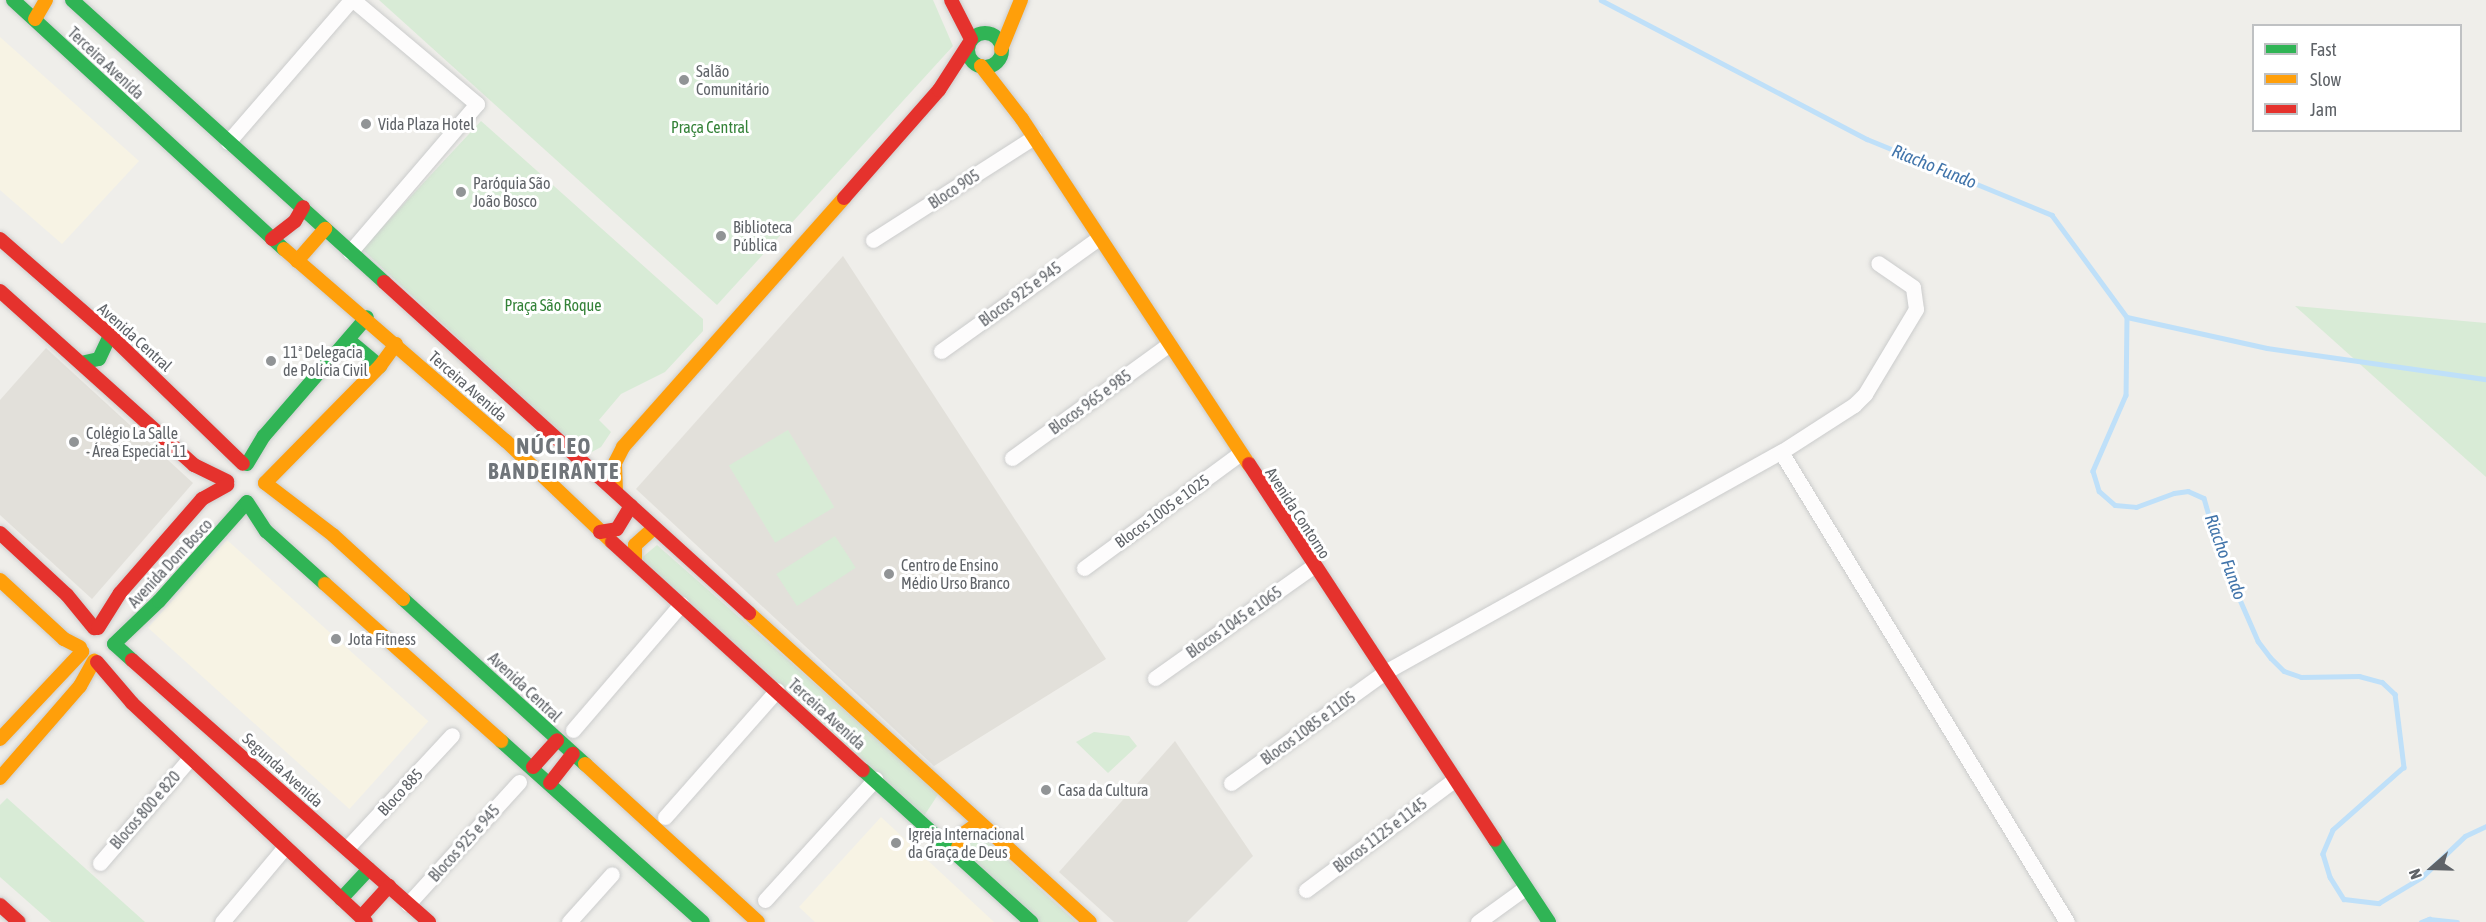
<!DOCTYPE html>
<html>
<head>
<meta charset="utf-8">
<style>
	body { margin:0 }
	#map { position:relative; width:2486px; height:922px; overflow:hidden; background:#efeeea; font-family:"Asap Condensed",sans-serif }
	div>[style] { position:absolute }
	.commercial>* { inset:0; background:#f7f3e4; transform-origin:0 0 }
	.education>* { inset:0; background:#e2e0da }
	.green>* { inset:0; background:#d8ebd6; transform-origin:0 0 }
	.stream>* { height:4.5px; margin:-2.25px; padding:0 2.25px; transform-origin:2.25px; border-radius:2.25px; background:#bfe0f9 }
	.roads { filter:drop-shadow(0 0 2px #cbcccc) drop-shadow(0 0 2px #cbcccc) }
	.street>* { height:15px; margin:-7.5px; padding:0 7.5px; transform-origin:7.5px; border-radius:7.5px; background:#fdfcfc }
	.fast>* { height:14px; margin:-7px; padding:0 7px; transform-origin:7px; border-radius:7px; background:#30b455 }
	.fast>.ring { margin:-7px; padding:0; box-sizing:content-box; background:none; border:14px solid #30b455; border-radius:50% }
	.slow>* { height:14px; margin:-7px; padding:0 7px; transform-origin:7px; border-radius:7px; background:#ff9f0a }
	.jam>* { height:14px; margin:-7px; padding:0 7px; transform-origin:7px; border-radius:7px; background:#e5322d }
	.dots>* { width:16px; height:16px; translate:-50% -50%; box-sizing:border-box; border:3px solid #fff; border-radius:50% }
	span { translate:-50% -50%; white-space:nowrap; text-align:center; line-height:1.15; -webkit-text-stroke:6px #fff; paint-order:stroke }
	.street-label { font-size:16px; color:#5f6368 }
	.poi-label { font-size:16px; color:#5f6368 }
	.left { translate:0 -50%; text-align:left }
	.park-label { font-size:16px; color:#348238 }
	.water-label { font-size:18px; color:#4174aa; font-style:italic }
	.district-label { font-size:22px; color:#70757a; font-weight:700; letter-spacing:1.5px }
	.legend { position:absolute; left:2252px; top:24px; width:210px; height:108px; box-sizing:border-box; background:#fff; border:2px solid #bfc1c3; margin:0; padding:8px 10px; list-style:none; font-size:18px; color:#5f6368 }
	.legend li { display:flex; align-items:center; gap:12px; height:30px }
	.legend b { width:30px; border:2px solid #bfc1c3 }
	.north { position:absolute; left:2402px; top:838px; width:60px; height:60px; -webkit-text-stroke:4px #fff; paint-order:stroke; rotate:250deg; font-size:16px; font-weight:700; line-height:24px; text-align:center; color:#5f6368 }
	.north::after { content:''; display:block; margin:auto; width:21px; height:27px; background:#5f6368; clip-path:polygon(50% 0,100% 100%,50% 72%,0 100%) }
</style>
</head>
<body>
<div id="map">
	<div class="commercial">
		<i style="clip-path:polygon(0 37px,139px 161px,62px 244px,0 190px)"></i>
		<i style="left:227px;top:540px;width:271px;height:118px;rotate:42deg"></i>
		<i style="clip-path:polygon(881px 817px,994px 922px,815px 922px,799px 907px)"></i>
	</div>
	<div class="education">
		<i style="clip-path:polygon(843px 256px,1106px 659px,934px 766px,636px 489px)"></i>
		<i style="clip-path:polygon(46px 348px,193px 483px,92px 599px,0 515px,0 400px)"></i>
		<i style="clip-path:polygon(1175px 741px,1253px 856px,1187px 922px,1114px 922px,1059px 872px)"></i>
	</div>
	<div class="green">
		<i style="clip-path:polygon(379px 0,933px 0,953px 46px,717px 305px)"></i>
		<i style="clip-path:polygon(481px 121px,703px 319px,703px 331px,665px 372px,621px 394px,599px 420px,611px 432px,601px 447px,590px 453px,582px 453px,362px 249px)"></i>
		<i style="clip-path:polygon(2295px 306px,2486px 323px,2486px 477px)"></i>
		<i style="left:788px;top:430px;width:90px;height:69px;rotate:59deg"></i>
		<i style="left:835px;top:536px;width:38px;height:70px;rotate:57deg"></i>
		<i style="clip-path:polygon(657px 545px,939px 793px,924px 816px,639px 560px)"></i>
		<i style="clip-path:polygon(1094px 732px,1129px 736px,1137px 746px,1108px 773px,1076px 742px)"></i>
		<i style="clip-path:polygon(7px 798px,145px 922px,51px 922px,0 877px,0 805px)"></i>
		<i style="clip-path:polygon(978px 833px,1076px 922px,1037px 922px,959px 852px)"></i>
	</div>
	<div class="stream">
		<i style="left:1601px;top:0;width:300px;rotate:27.6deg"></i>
		<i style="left:1867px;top:139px;width:200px;rotate:22.3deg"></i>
		<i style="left:2052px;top:215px;width:127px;rotate:53.7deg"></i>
		<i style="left:2127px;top:317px;width:78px;rotate:90.7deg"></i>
		<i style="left:2126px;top:395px;width:83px;rotate:113.5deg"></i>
		<i style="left:2093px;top:471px;width:21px;rotate:73deg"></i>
		<i style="left:2099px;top:491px;width:21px;rotate:41deg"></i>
		<i style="left:2115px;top:505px;width:21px;rotate:5deg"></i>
		<i style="left:2136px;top:507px;width:40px;rotate:-20.2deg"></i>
		<i style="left:2174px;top:493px;width:14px;rotate:-8deg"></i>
		<i style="left:2188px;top:491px;width:17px;rotate:24deg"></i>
		<i style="left:2204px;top:498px;width:58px;rotate:74.1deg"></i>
		<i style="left:2220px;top:554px;width:95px;rotate:66.4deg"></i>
		<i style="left:2258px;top:641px;width:21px;rotate:53deg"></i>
		<i style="left:2271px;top:658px;width:18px;rotate:45deg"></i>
		<i style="left:2284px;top:671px;width:18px;rotate:19deg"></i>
		<i style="left:2301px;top:677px;width:58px;rotate:-1deg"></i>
		<i style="left:2359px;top:676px;width:24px;rotate:15deg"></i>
		<i style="left:2382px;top:682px;width:18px;rotate:43deg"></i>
		<i style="left:2395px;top:694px;width:74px;rotate:83deg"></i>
		<i style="left:2404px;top:767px;width:95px;rotate:138.4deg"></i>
		<i style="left:2333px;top:830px;width:26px;rotate:113deg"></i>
		<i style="left:2323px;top:854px;width:24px;rotate:73deg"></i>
		<i style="left:2330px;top:877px;width:26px;rotate:58deg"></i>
		<i style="left:2344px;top:899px;width:35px;rotate:7deg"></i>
		<i style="left:2379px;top:903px;width:50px;rotate:-31.2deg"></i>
		<i style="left:2422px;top:877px;width:59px;rotate:-43.6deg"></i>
		<i style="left:2465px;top:836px;width:23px;rotate:-25deg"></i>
		<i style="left:2127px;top:317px;width:143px;rotate:12.5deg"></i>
		<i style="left:2267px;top:348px;width:221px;rotate:8.1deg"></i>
		<i style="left:2421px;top:922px;width:9px;rotate:-21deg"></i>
		<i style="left:2429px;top:919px;width:28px;rotate:6deg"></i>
	</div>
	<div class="roads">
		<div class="street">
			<i style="left:228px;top:142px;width:188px;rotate:-49.1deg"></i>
			<i style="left:873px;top:240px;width:191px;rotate:-32.6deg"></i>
			<i style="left:350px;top:252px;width:195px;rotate:-49.4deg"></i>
			<i style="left:477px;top:104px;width:162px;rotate:-140deg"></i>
			<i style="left:941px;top:351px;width:194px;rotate:-35.6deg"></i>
			<i style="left:1781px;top:452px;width:550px;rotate:58.68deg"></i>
			<i style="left:1012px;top:458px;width:193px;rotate:-35.9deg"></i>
			<i style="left:1084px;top:568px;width:192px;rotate:-36.3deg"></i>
			<i style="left:1155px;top:678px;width:194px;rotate:-35.3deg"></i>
			<i style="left:573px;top:730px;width:166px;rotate:-49.4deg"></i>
			<i style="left:1231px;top:783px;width:190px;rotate:-35.8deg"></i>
			<i style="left:1385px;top:672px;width:453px;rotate:-29.1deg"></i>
			<i style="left:1781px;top:452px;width:87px;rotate:-32.8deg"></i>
			<i style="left:1854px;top:405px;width:16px;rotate:-45deg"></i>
			<i style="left:1865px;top:394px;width:99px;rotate:-59deg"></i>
			<i style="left:1916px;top:309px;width:22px;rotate:-98deg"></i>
			<i style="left:1913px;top:287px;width:42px;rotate:-145.6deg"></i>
			<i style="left:665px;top:817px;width:169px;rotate:-48.6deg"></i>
			<i style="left:347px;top:848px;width:154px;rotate:-47.1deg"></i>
			<i style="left:100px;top:863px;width:138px;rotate:-49.4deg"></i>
			<i style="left:1306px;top:890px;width:184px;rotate:-36.6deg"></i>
			<i style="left:765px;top:900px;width:164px;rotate:-47.7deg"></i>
			<i style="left:408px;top:904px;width:165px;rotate:-47.7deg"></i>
			<i style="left:222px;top:922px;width:97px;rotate:-50deg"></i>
			<i style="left:569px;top:922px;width:64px;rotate:-48.1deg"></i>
			<i style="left:1478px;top:922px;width:58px;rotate:-35.9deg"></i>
		</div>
		<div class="fast">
			<i style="left:13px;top:0;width:368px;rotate:42.6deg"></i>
			<i style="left:72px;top:0;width:421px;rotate:42.1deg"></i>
			<i class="ring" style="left:968px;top:33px;width:20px;height:20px"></i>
			<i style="left:350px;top:341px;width:39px;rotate:40deg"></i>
			<i style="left:81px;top:363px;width:18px;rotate:-13deg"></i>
			<i style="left:99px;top:359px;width:26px;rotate:-65deg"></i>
			<i style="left:247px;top:464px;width:33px;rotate:-59deg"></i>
			<i style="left:264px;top:436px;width:157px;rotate:-49.1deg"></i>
			<i style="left:403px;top:599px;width:246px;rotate:42.2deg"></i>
			<i style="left:132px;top:660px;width:24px;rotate:-138deg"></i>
			<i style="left:114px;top:644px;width:62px;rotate:-43.7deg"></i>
			<i style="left:159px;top:601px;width:132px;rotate:-48.4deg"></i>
			<i style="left:247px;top:502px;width:35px;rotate:57deg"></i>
			<i style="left:266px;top:531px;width:79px;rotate:41.9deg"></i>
			<i style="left:501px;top:741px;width:271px;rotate:41.9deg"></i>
			<i style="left:863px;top:770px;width:227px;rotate:42.1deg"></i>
			<i style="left:1495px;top:840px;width:98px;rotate:56.6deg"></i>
			<i style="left:341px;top:899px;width:41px;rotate:-47deg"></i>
		</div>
		<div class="slow">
			<i style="left:35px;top:19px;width:22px;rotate:-60deg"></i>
			<i style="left:1001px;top:49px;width:53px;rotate:-67.8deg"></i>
			<i style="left:981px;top:66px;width:67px;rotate:52.3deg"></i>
			<i style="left:1022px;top:119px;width:413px;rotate:56.7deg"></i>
			<i style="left:284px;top:249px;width:294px;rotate:40.9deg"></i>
			<i style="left:506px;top:441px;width:146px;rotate:43.6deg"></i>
			<i style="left:297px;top:261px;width:43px;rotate:-48.8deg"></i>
			<i style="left:396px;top:344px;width:27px;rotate:126deg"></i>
			<i style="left:380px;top:366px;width:164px;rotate:134.5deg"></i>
			<i style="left:265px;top:483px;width:86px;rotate:37.4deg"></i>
			<i style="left:333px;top:535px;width:95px;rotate:42.4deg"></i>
			<i style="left:616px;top:492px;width:29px;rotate:-92deg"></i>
			<i style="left:615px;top:463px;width:18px;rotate:-63deg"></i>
			<i style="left:623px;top:447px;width:333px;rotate:-48.4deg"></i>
			<i style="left:635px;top:562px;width:17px;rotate:-90deg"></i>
			<i style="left:635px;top:545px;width:25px;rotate:-42deg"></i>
			<i style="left:0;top:580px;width:87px;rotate:42.7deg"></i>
			<i style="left:64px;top:639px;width:18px;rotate:27deg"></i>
			<i style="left:325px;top:584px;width:236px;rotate:41.7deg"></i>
			<i style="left:749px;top:613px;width:460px;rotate:42.2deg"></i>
			<i style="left:0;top:739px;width:120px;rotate:-46.7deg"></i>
			<i style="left:585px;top:764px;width:234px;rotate:42.4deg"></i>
			<i style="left:0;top:778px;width:122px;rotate:-49deg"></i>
			<i style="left:80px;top:686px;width:29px;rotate:-61deg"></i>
			<i style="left:956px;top:853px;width:20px;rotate:-70deg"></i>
			<i style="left:963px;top:834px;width:19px;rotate:-35deg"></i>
		</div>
		<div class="jam">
			<i style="left:951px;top:0;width:44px;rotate:62.9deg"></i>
			<i style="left:844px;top:198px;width:144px;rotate:-48.7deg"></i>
			<i style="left:939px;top:90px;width:54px;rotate:-57.2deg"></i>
			<i style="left:0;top:239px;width:146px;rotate:41.1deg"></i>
			<i style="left:110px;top:335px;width:185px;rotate:44.1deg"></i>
			<i style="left:272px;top:239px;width:29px;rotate:-38deg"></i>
			<i style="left:295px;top:221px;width:16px;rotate:-60deg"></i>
			<i style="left:384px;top:282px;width:493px;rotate:42.2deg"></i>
			<i style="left:0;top:291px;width:261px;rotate:41.9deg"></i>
			<i style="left:194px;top:465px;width:37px;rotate:26deg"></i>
			<i style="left:1249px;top:464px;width:449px;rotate:56.8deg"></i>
			<i style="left:600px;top:532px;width:17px;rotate:-10deg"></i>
			<i style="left:617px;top:529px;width:27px;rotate:-59deg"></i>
			<i style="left:0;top:533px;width:91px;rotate:42.8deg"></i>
			<i style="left:67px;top:595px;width:43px;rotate:50.7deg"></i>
			<i style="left:612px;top:542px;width:339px;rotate:42.3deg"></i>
			<i style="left:98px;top:628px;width:41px;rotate:-57.8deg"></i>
			<i style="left:120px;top:593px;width:125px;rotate:-48.9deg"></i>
			<i style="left:202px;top:499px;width:29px;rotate:-29deg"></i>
			<i style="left:132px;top:660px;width:396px;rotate:41.4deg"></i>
			<i style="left:97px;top:662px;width:54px;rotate:49.5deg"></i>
			<i style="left:132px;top:703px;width:320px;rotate:43.1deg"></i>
			<i style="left:533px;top:767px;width:36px;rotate:-48deg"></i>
			<i style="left:550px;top:783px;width:37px;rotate:-52deg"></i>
			<i style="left:0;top:905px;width:25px;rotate:42deg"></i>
			<i style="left:361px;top:917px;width:42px;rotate:-47.9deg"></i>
		</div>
	</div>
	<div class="dots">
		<i style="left:684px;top:80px;background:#919496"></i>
		<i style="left:366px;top:124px;background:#919496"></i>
		<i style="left:461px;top:192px;background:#919496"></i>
		<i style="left:721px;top:236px;background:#919496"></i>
		<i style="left:271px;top:361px;background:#919496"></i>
		<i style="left:74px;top:442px;background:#919496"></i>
		<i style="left:889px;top:574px;background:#919496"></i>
		<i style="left:336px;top:639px;background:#919496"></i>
		<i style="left:1046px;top:790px;background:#919496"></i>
		<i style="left:896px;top:843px;background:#919496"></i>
	</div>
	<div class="street-label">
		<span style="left:106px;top:63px;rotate:43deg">Terceira Avenida</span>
		<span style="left:954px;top:189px;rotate:-33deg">Bloco 905</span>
		<span style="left:1020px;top:294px;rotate:-36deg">Blocos 925 e 945</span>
		<span style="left:135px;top:337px;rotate:42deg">Avenida Central</span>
		<span style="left:468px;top:386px;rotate:41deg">Terceira Avenida</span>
		<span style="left:1090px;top:402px;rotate:-36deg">Blocos 965 e 985</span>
		<span style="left:1162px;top:511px;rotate:-36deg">Blocos 1005 e 1025</span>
		<span style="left:1298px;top:513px;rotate:57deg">Avenida Contorno</span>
		<span style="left:170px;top:563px;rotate:-47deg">Avenida Dom Bosco</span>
		<span style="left:1234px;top:622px;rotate:-35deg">Blocos 1045 e 1065</span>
		<span style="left:525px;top:687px;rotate:43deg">Avenida Central</span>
		<span style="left:827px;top:714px;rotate:42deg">Terceira Avenida</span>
		<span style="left:1308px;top:728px;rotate:-36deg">Blocos 1085 e 1105</span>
		<span style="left:283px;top:770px;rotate:42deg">Segunda Avenida</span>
		<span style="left:400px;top:792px;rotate:-47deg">Bloco 885</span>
		<span style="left:145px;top:810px;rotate:-49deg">Blocos 800 e 820</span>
		<span style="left:1380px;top:835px;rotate:-37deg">Blocos 1125 e 1145</span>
		<span style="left:464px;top:843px;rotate:-48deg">Blocos 925 e 945</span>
	</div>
	<div class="poi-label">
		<span class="left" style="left:696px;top:80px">Salão<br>Comunitário</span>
		<span class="left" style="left:378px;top:124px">Vida Plaza Hotel</span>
		<span class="left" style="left:473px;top:192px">Paróquia São<br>João Bosco</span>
		<span class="left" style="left:733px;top:236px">Biblioteca<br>Pública</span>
		<span class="left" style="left:283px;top:361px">11ª Delegacia<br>de Polícia Civil</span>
		<span class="left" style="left:86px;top:442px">Colégio La Salle<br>- Área Especial 11</span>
		<span class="left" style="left:901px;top:574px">Centro de Ensino<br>Médio Urso Branco</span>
		<span class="left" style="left:348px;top:639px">Jota Fitness</span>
		<span class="left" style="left:1058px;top:790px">Casa da Cultura</span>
		<span class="left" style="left:908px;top:843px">Igreja Internacional<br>da Graça de Deus</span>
	</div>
	<div class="park-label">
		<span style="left:710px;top:127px">Praça Central</span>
		<span style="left:553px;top:305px">Praça São Roque</span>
	</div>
	<div class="water-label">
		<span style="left:1934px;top:167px;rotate:22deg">Riacho Fundo</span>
		<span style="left:2225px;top:557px;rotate:70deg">Riacho Fundo</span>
	</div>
	<div class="district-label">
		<span style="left:554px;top:459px">NÚCLEO<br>BANDEIRANTE</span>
	</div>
	<ul class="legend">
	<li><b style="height:8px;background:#30b455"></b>Fast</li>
	<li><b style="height:8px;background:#ff9f0a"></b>Slow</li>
	<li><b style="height:8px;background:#e5322d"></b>Jam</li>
	</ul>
	<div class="north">N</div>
</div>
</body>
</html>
